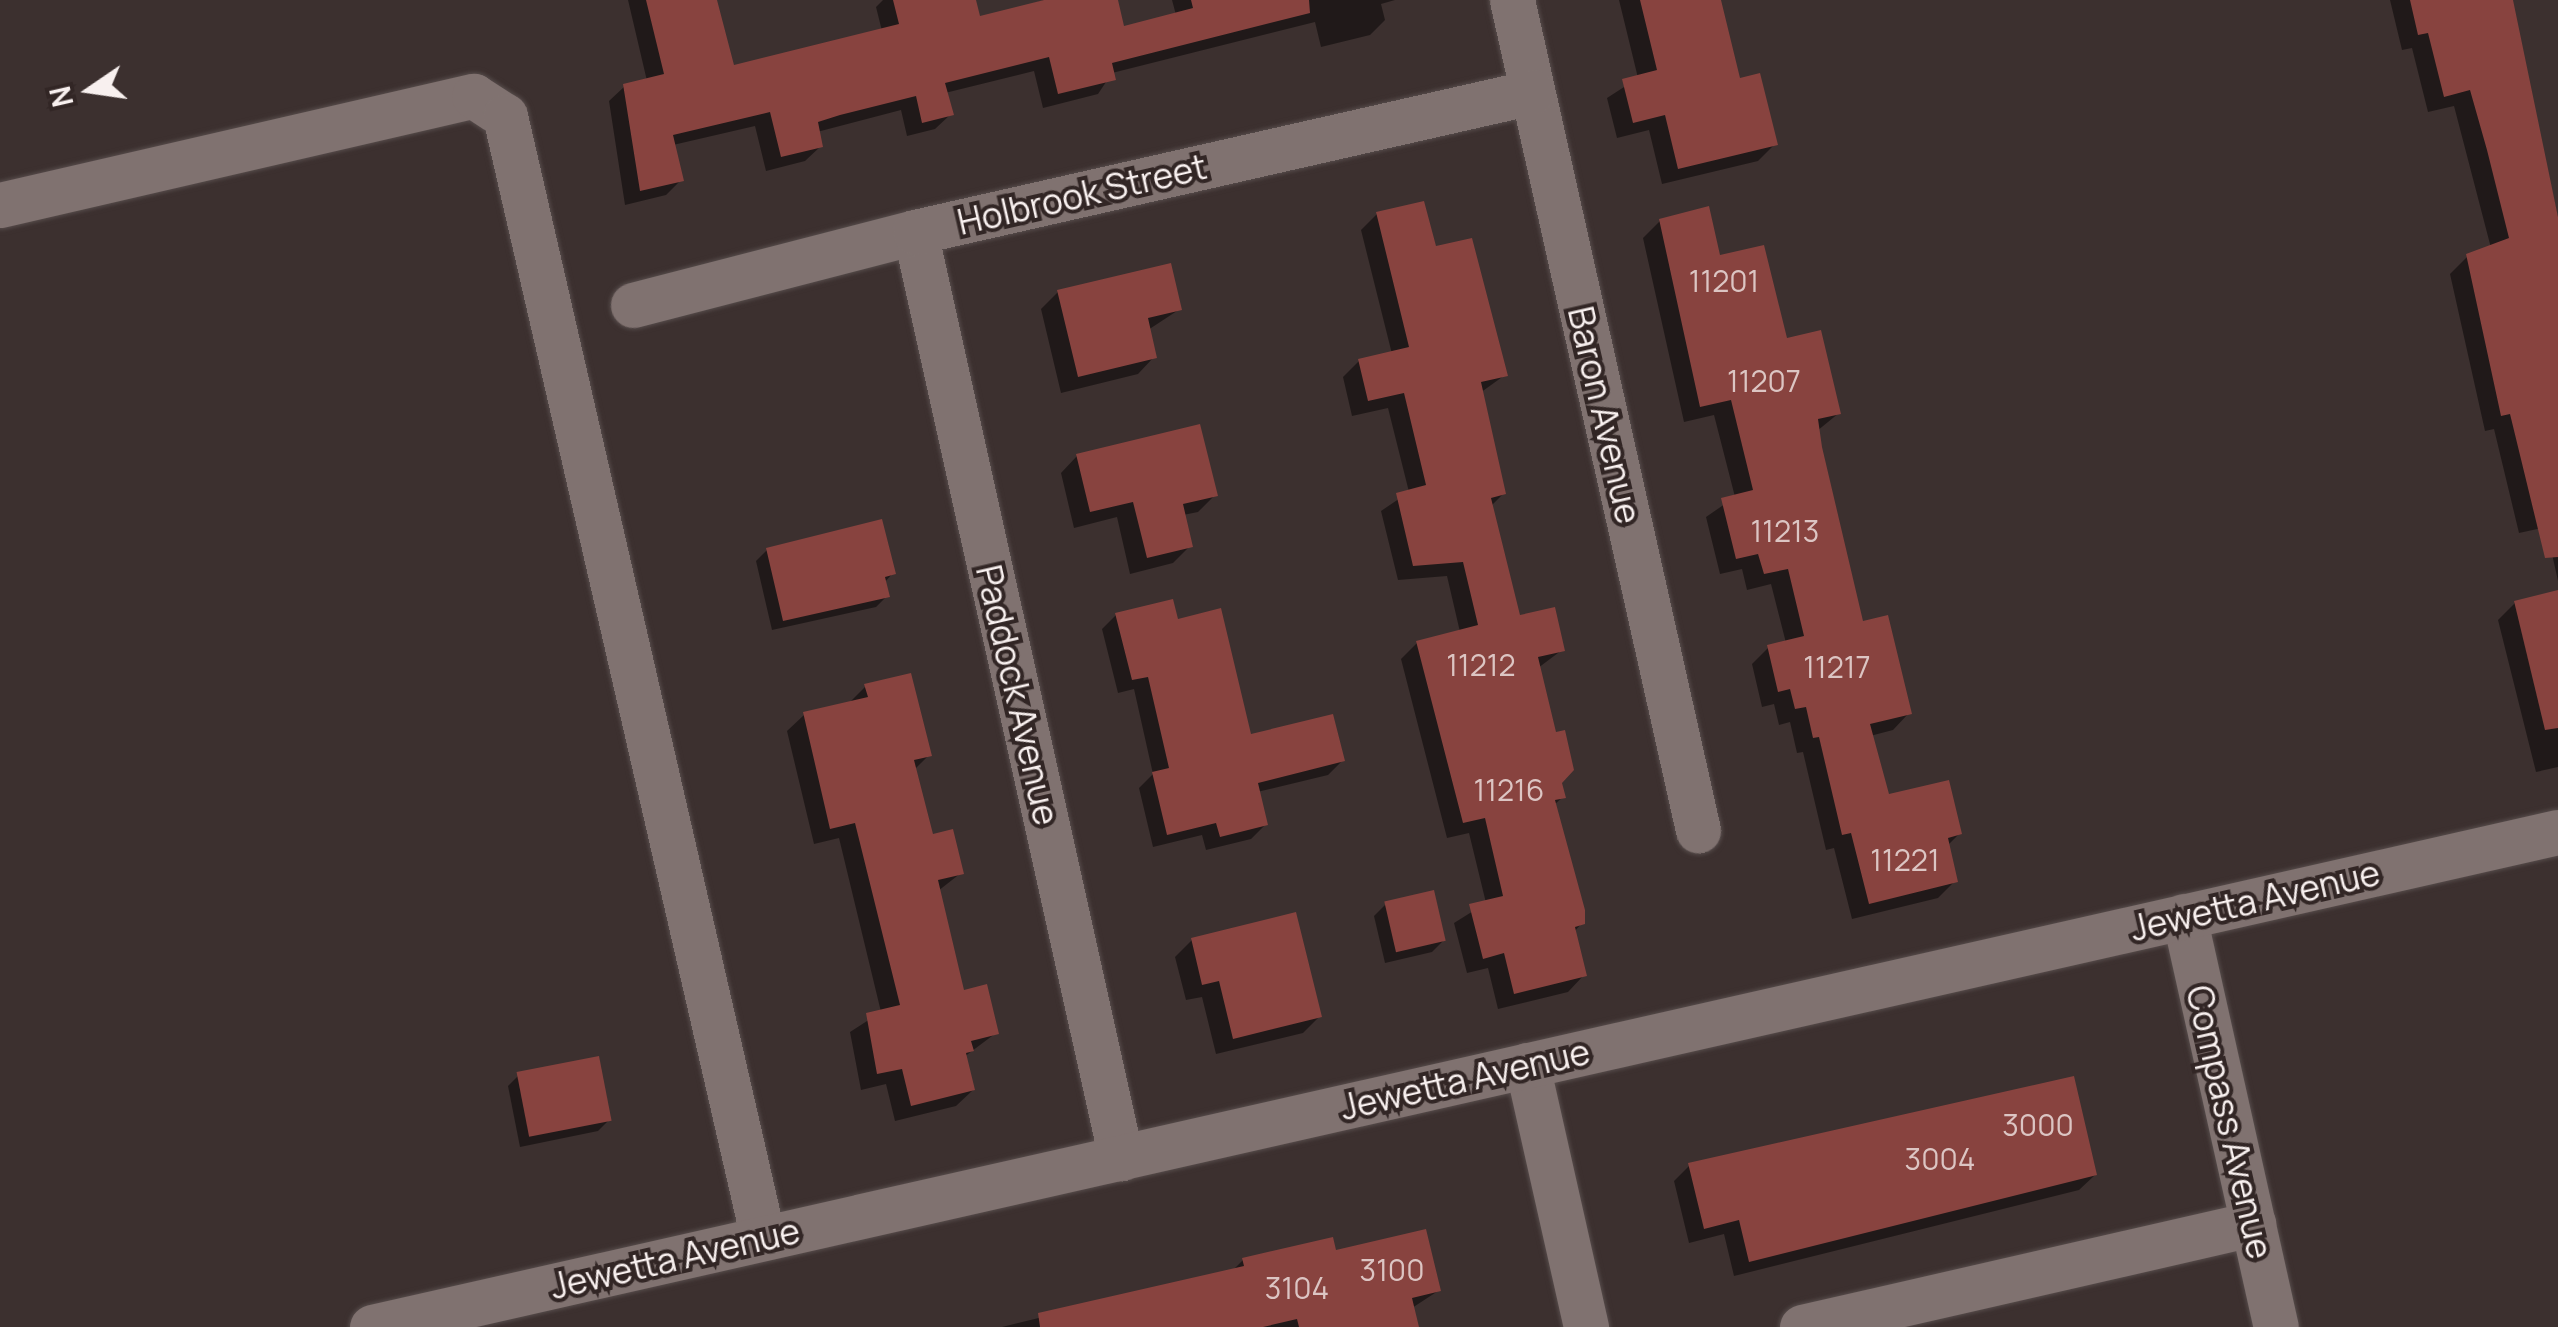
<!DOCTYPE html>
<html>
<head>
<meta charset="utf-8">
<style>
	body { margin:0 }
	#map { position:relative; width:2558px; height:1327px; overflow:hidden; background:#3c302f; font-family:Manrope,sans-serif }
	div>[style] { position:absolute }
	.shadow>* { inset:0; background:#0007 }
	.building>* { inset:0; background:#88433f; transform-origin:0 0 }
	.roads { filter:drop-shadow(0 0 2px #564c4b) drop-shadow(0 0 2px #564c4b) }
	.minor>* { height:45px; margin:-22.5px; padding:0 22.5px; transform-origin:22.5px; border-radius:22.5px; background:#807270 }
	span { translate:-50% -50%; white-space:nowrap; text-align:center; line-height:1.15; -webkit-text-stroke:8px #322625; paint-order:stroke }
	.number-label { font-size:30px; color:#dcc5c3 }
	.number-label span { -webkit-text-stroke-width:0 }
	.street-label { font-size:35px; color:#f8f0ef }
	.north { position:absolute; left:40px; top:40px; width:100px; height:100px; -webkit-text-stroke:8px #322625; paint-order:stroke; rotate:257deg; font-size:28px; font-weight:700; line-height:40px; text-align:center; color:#f8f0ef }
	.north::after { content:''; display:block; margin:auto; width:35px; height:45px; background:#f8f0ef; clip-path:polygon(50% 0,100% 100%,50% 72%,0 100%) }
</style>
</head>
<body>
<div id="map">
	<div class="shadow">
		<i style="clip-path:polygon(628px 0,715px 0,732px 68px,882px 31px,876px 7px,883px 0,974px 0,978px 19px,1045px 0,1115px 0,1122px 29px,1176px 15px,1172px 0,1395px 0,1381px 4px,1385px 20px,1370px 35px,1321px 47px,1315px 22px,1112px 73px,1098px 94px,1043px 108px,1034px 71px,945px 93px,951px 114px,935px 129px,907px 136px,901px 110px,817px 132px,821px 146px,805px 161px,766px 171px,755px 126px,673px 145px,681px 180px,666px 195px,625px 205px,609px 101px,625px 86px,647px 81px)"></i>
		<i style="clip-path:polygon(1619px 0,1719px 0,1738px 81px,1775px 144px,1758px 161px,1662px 184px,1649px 130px,1617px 138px,1607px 98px,1638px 78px)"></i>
		<i style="clip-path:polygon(2390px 0,2510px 0,2558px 218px,2558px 581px,2546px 527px,2519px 533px,2494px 429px,2485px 431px,2450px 274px,2467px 257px,2491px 248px,2454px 106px,2428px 112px,2412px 48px,2402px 50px)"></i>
		<i style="clip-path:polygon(1377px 214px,1434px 249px,1505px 375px,1480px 393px,1504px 493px,1491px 506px,1518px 618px,1562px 650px,1538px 668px,1563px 797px,1554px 805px,1582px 923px,1574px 932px,1584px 975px,1568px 992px,1498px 1009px,1488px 968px,1467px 973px,1454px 923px,1486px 903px,1469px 833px,1447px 838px,1401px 659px,1417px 643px,1460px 632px,1447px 576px,1398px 580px,1381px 511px,1409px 492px,1388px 408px,1352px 416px,1343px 377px,1359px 361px,1392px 354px,1361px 230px)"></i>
		<i style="clip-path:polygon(1660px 221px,1718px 258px,1839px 413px,1817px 431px,1861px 624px,1909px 713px,1893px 730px,1870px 736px,1887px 797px,1959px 834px,1947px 846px,1955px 881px,1938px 898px,1852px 919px,1834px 848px,1826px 850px,1803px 752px,1797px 753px,1790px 722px,1779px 725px,1774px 704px,1762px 707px,1752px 664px,1769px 647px,1786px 643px,1771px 584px,1747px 590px,1742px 569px,1720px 574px,1706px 517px,1735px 497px,1714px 415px,1684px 422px,1643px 238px)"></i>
		<i style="clip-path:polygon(1058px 292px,1180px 309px,1148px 330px,1154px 357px,1138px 374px,1061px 393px,1041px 309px)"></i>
		<i style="clip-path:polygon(1077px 456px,1215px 495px,1198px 512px,1183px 515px,1190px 546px,1173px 563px,1130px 574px,1117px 517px,1074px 528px,1061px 473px)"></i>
		<i style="clip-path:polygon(767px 550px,893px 573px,884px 583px,887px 596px,876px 607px,772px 630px,756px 561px)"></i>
		<i style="clip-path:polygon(2558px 593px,2558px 767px,2536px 772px,2498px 620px,2515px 603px)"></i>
		<i style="clip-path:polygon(1116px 615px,1176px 622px,1249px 737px,1342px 761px,1328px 775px,1257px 792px,1265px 825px,1251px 839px,1206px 850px,1202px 835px,1153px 847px,1139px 788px,1153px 774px,1134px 689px,1118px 693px,1102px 629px)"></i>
		<i style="clip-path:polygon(866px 686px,929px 755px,914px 770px,931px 837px,961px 873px,938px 891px,962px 993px,996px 1033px,964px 1057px,973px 1090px,956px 1106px,895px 1121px,886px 1084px,861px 1090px,850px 1032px,881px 1012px,839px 838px,814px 844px,787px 731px,804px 715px,848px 704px)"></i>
		<i style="clip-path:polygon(1385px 905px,1444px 940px,1432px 952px,1385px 963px,1374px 916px)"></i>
		<i style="clip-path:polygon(1192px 940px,1319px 1017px,1303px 1033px,1216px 1054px,1202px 997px,1186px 1000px,1175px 957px)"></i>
		<i style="clip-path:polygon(519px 1075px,609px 1120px,598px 1131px,520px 1147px,508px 1086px)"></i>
		<i style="clip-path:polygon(1689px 1166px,2095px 1175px,2079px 1190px,1734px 1276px,1724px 1234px,1689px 1243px,1674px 1181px)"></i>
		<i style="clip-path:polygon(1334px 1253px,1438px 1291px,1412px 1308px,1416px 1327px,1002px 1327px,1232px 1271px,1243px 1260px)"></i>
	</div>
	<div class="building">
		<i style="clip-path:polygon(646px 0,717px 0,734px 65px,899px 24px,893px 0,976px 0,980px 16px,1044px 0,1118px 0,1124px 26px,1193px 8px,1191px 0,1309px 0,1310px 13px,1112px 63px,1116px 80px,1058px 94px,1049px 57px,945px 83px,954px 115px,922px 123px,916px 96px,840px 115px,818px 122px,823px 147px,781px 157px,770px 112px,673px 135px,684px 181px,640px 191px,623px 84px,664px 74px)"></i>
		<i style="clip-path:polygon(1640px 0,1721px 0,1740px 78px,1760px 73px,1778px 145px,1678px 169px,1665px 115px,1633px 123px,1622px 79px,1657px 70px)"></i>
		<i style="clip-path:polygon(2410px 0,2513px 0,2558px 217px,2558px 557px,2545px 558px,2510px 414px,2501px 416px,2466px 254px,2509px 238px,2487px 150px,2470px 90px,2444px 97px,2428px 33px,2418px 35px)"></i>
		<i style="clip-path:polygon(1424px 201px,1436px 246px,1472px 238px,1508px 376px,1481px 382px,1506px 494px,1491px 498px,1520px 615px,1555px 607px,1565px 651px,1538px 657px,1556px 732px,1565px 730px,1574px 770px,1562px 783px,1566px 798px,1555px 800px,1585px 910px,1585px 924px,1575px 927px,1587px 976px,1514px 994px,1504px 953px,1483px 959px,1469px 904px,1503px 896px,1485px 818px,1463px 823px,1416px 641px,1478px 625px,1463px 562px,1413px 566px,1396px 493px,1426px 485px,1404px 393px,1368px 401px,1358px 359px,1409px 347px,1376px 212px)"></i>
		<i style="clip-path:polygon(1709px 206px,1720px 255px,1764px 245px,1787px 338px,1821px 330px,1841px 414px,1818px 419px,1822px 447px,1863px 621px,1888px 615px,1912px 714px,1870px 724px,1889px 794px,1949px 780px,1962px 834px,1948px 838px,1958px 882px,1869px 904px,1851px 833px,1842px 835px,1819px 737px,1813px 738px,1806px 707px,1795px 709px,1790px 689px,1778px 692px,1767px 645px,1804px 636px,1788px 569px,1764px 574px,1758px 554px,1736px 559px,1721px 498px,1753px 490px,1731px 400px,1700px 407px,1659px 219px)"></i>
		<i style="clip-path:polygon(1171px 263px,1182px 310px,1148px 318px,1157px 358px,1078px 377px,1057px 290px)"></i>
		<i style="clip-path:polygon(1200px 424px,1218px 496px,1183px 504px,1193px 547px,1147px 558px,1133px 502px,1090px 512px,1076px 454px)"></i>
		<i style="clip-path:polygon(882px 519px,896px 574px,885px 577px,890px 597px,783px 621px,766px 548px)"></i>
		<i style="clip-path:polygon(2558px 590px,2558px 728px,2545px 730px,2514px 601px)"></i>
		<i style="clip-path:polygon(1173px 599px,1178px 619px,1221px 608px,1251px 734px,1333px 714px,1345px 761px,1258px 783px,1268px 825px,1220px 837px,1216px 823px,1167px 835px,1152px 772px,1169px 768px,1148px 677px,1132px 680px,1115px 613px)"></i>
		<i style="clip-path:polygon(911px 673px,932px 756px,914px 760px,933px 834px,953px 829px,964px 874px,938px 880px,964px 990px,987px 984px,999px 1034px,971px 1041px,974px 1051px,966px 1053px,975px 1090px,911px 1106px,902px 1069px,877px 1074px,866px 1013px,900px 1005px,855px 823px,830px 829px,803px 712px,868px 697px,864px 684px)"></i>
		<i style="left:1434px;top:890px;width:52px;height:51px;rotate:77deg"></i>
		<i style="clip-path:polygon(1296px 912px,1322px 1017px,1233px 1039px,1219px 981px,1202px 985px,1191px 938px)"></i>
		<i style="left:599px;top:1056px;width:66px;height:84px;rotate:79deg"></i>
		<i style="clip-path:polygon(2074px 1076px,2097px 1175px,1749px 1262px,1739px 1220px,1704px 1229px,1688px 1163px)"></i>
		<i style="clip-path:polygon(1426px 1229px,1441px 1291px,1412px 1298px,1419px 1327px,1299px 1327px,1297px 1319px,1263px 1327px,1040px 1327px,1038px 1313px,1244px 1266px,1242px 1258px,1333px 1237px,1336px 1250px)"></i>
	</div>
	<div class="roads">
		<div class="minor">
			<i style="left:1512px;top:0;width:851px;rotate:77.37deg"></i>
			<i style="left:0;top:205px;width:486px;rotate:-13deg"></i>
			<i style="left:474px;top:96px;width:37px;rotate:33deg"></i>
			<i style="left:505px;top:116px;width:1151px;rotate:77.05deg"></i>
			<i style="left:915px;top:232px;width:949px;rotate:77.46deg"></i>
			<i style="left:633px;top:305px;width:291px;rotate:-14.5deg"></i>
			<i style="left:915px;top:232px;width:633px;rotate:-12.78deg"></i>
			<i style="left:2184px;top:916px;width:421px;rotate:77.4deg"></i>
			<i style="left:1527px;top:1065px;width:269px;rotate:77.3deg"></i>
			<i style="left:372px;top:1327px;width:2241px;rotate:-12.76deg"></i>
			<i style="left:1802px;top:1327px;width:463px;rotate:-12.9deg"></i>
		</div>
	</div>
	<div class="number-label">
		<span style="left:1724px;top:281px">11201</span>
		<span style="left:1764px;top:381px">11207</span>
		<span style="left:1785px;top:531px">11213</span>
		<span style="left:1481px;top:665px">11212</span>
		<span style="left:1837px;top:667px">11217</span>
		<span style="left:1509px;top:790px">11216</span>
		<span style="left:1905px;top:860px">11221</span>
		<span style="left:2038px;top:1125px">3000</span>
		<span style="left:1940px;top:1159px">3004</span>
		<span style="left:1392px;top:1270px">3100</span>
		<span style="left:1297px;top:1288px">3104</span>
	</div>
	<div class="street-label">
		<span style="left:1082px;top:194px;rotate:-13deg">Holbrook Street</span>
		<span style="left:1605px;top:415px;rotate:77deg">Baron Avenue</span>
		<span style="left:1018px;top:695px;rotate:77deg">Paddock Avenue</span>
		<span style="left:2255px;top:900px;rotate:-13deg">Jewetta Avenue</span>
		<span style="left:1465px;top:1079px;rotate:-13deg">Jewetta Avenue</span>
		<span style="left:2230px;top:1122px;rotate:77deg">Compass Avenue</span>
		<span style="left:675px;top:1258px;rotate:-13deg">Jewetta Avenue</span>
	</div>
	<div class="north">N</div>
</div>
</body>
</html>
